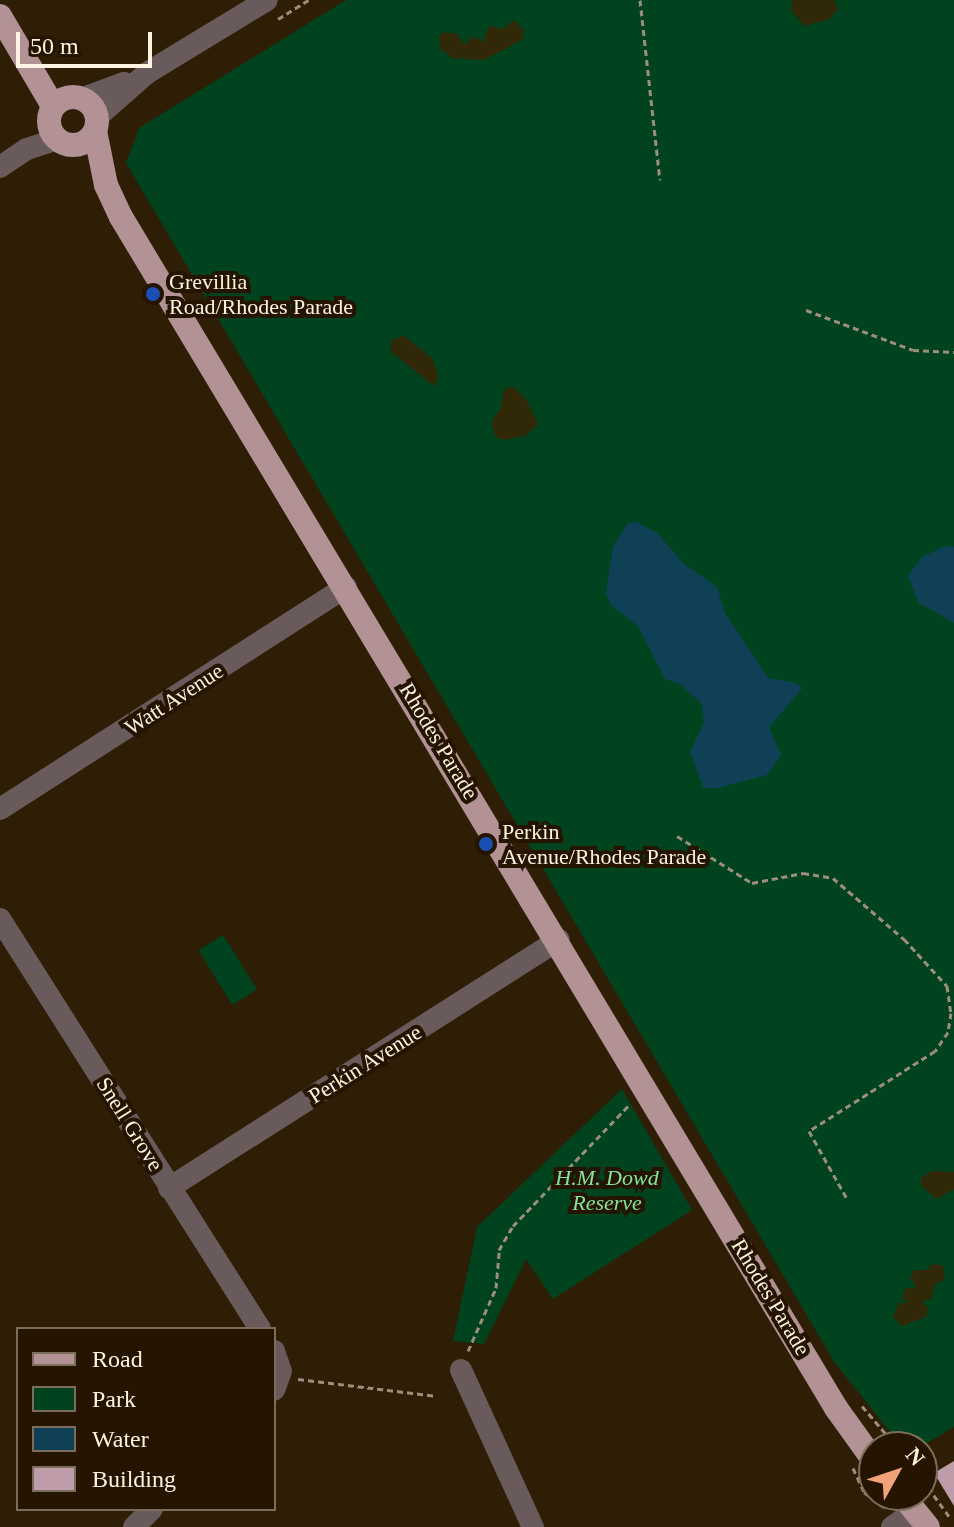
<!DOCTYPE html>
<html>
<head>
<meta charset="utf-8">
<style>
	body { margin:0 }
	#map { position:relative; width:954px; height:1527px; overflow:hidden; background:#2e1e05; font-family:Georgia,serif }
	div>[style] { position:absolute }
	.green>* { inset:0; background:#01431f; transform-origin:0 0 }
	.sand>* { inset:0; background:#302807 }
	.water>* { inset:0; background:#104055 }
	.building>* { inset:0; background:#be9caa }
	.path>* { height:3px; margin-top:-1.5px; transform-origin:0; background:repeating-linear-gradient(90deg,#9c8e7b 0 6px,transparent 0 10px) }
	.minor>* { height:22px; margin:-11px; padding:0 11px; transform-origin:11px; border-radius:11px; background:#695a5b }
	.major>* { height:24px; margin:-12px; padding:0 12px; transform-origin:12px; border-radius:12px; background:#b29295 }
	.major>.ring { margin:-12px; padding:0; box-sizing:content-box; background:none; border:24px solid #b29295; border-radius:50% }
	.dots>* { width:22px; height:22px; translate:-50% -50%; box-sizing:border-box; border:4px solid #241400; border-radius:50% }
	span { translate:-50% -50%; white-space:nowrap; text-align:center; line-height:1.15; -webkit-text-stroke:8px #241400; paint-order:stroke }
	.poi-label { font-size:22px; color:#fdf2e3 }
	.left { translate:0 -50%; text-align:left }
	.street-label { font-size:22px; color:#fdf2e3 }
	.park-label { font-size:22px; color:#83e39e; font-style:italic }
	.legend { position:absolute; left:16px; top:1327px; width:260px; height:184px; box-sizing:border-box; background:#241400; border:2px solid #7b6d5b; margin:0; padding:10px 14px; list-style:none; font-size:24px; color:#fdf2e3 }
	.legend li { display:flex; align-items:center; gap:16px; height:40px }
	.legend b { width:40px; border:2px solid #7b6d5b }
	.north { position:absolute; left:858px; top:1431px; width:80px; height:80px; box-sizing:border-box; background:#241400; border:2px solid #7b6d5b; border-radius:50%; rotate:50deg; font-size:22px; font-weight:700; line-height:32px; text-align:center; color:#fdf2e3 }
	.north::after { content:''; display:block; margin:auto; width:28px; height:36px; background:#f1a27b; clip-path:polygon(50% 0,100% 100%,50% 72%,0 100%) }
	.scale { position:absolute; left:16px; top:32px; width:136px; height:36px; box-sizing:border-box; border:4px solid #fdf2e3; border-top:0; padding-left:10px; font-size:24px; line-height:28px; white-space:nowrap; color:#fdf2e3; -webkit-text-stroke:6px #241400; paint-order:stroke }
</style>
</head>
<body>
<div id="map">
	<div class="green">
		<i style="clip-path:polygon(346px 0,954px 0,954px 1427px,921px 1447px,902px 1447px,835px 1363px,126px 163px,139px 128px)"></i>
		<i style="left:223px;top:935px;width:64px;height:29px;rotate:58deg"></i>
		<i style="clip-path:polygon(622px 1089px,692px 1210px,553px 1299px,526px 1259px,484px 1344px,453px 1341px,477px 1227px)"></i>
	</div>
	<div class="sand">
		<i style="clip-path:polygon(792px 0,834px 0,838px 9px,830px 19px,804px 26px,791px 10px)"></i>
		<i style="clip-path:polygon(514px 20px,524px 30px,522px 40px,484px 60px,452px 58px,440px 48px,439px 36px,445px 32px,458px 34px,464px 45px,473px 36px,483px 42px,489px 26px,503px 29px)"></i>
		<i style="clip-path:polygon(403px 335px,433px 359px,438px 378px,434px 386px,391px 352px,391px 341px)"></i>
		<i style="clip-path:polygon(512px 386px,526px 399px,538px 424px,525px 436px,503px 440px,495px 436px,491px 422px,501px 408px,503px 391px)"></i>
		<i style="clip-path:polygon(932px 1171px,954px 1172px,954px 1189px,937px 1199px,921px 1186px,921px 1178px)"></i>
		<i style="clip-path:polygon(931px 1264px,943px 1266px,945px 1280px,935px 1284px,931px 1299px,922px 1301px,928px 1308px,926px 1317px,901px 1326px,893px 1316px,899px 1303px,908px 1303px,902px 1297px,905px 1289px,917px 1287px,910px 1279px,914px 1270px,928px 1270px)"></i>
	</div>
	<div class="water">
		<i style="clip-path:polygon(636px 522px,657px 533px,684px 564px,717px 587px,725px 613px,768px 678px,797px 683px,802px 689px,769px 727px,781px 755px,767px 775px,714px 789px,703px 787px,690px 752px,704px 723px,702px 704px,680px 684px,665px 679px,638px 626px,611px 605px,606px 593px,613px 547px,628px 523px)"></i>
		<i style="clip-path:polygon(945px 546px,954px 547px,954px 623px,918px 602px,908px 576px,922px 557px)"></i>
	</div>
	<div class="building">
		<i style="clip-path:polygon(954px 1461px,954px 1506px,934px 1473px)"></i>
	</div>
	<div class="path">
		<i style="left:640px;top:0;width:181px;rotate:83.7deg"></i>
		<i style="left:278px;top:19px;width:36px;rotate:-32deg"></i>
		<i style="left:806px;top:310px;width:114px;rotate:20.5deg"></i>
		<i style="left:913px;top:350px;width:41px;rotate:2.8deg"></i>
		<i style="left:677px;top:836px;width:89px;rotate:32.1deg"></i>
		<i style="left:752px;top:883px;width:52px;rotate:-11.1deg"></i>
		<i style="left:803px;top:873px;width:30px;rotate:9deg"></i>
		<i style="left:833px;top:878px;width:94px;rotate:40.7deg"></i>
		<i style="left:904px;top:939px;width:64px;rotate:47.5deg"></i>
		<i style="left:947px;top:986px;width:27px;rotate:82deg"></i>
		<i style="left:951px;top:1013px;width:19px;rotate:99deg"></i>
		<i style="left:948px;top:1032px;width:23px;rotate:124deg"></i>
		<i style="left:935px;top:1051px;width:149px;rotate:147.6deg"></i>
		<i style="left:809px;top:1131px;width:76px;rotate:60.7deg"></i>
		<i style="left:468px;top:1351px;width:69px;rotate:-66deg"></i>
		<i style="left:496px;top:1288px;width:38px;rotate:-85deg"></i>
		<i style="left:499px;top:1250px;width:28px;rotate:-60deg"></i>
		<i style="left:513px;top:1226px;width:169px;rotate:-46.2deg"></i>
		<i style="left:298px;top:1379px;width:140px;rotate:7deg"></i>
		<i style="left:862px;top:1406px;width:54px;rotate:49.5deg"></i>
		<i style="left:853px;top:1468px;width:26px;rotate:65deg"></i>
		<i style="left:864px;top:1492px;width:25px;rotate:37deg"></i>
		<i style="left:922px;top:1479px;width:49px;rotate:54.1deg"></i>
		<i style="left:868px;top:1482px;width:11px;rotate:56deg"></i>
	</div>
	<div class="minor">
		<i style="left:83px;top:98px;width:44px;rotate:-20.1deg"></i>
		<i style="left:97px;top:117px;width:67px;rotate:-41.3deg"></i>
		<i style="left:147px;top:73px;width:140px;rotate:-31.3deg"></i>
		<i style="left:0;top:167px;width:32px;rotate:-34deg"></i>
		<i style="left:27px;top:149px;width:32px;rotate:-18deg"></i>
		<i style="left:0;top:809px;width:411px;rotate:-32.7deg"></i>
		<i style="left:0;top:919px;width:485px;rotate:57.6deg"></i>
		<i style="left:169px;top:1188px;width:462px;rotate:-32.5deg"></i>
		<i style="left:274px;top:1351px;width:21px;rotate:71deg"></i>
		<i style="left:281px;top:1371px;width:20px;rotate:110deg"></i>
		<i style="left:461px;top:1370px;width:173px;rotate:65.4deg"></i>
		<i style="left:134px;top:1527px;width:25px;rotate:-45deg"></i>
		<i style="left:892px;top:1527px;width:28px;rotate:-35deg"></i>
	</div>
	<div class="major">
		<i style="left:0;top:16px;width:104px;rotate:59.5deg"></i>
		<i class="ring" style="left:49px;top:97px;width:24px;height:24px"></i>
		<i style="left:95px;top:131px;width:55px;rotate:78.5deg"></i>
		<i style="left:106px;top:185px;width:35px;rotate:65deg"></i>
		<i style="left:121px;top:217px;width:1389px;rotate:59.02deg"></i>
		<i style="left:836px;top:1408px;width:65px;rotate:54.4deg"></i>
		<i style="left:902px;top:1495px;width:41px;rotate:50.9deg"></i>
	</div>
	<div class="dots">
		<i style="left:153px;top:294px;background:#1a4fb4"></i>
		<i style="left:486px;top:844px;background:#1a4fb4"></i>
	</div>
	<div class="poi-label">
		<span class="left" style="left:169px;top:294px">Grevillia<br>Road/Rhodes Parade</span>
		<span class="left" style="left:502px;top:844px">Perkin<br>Avenue/Rhodes Parade</span>
	</div>
	<div class="street-label">
		<span style="left:174px;top:699px;rotate:-33deg">Watt Avenue</span>
		<span style="left:439px;top:741px;rotate:59deg">Rhodes Parade</span>
		<span style="left:365px;top:1064px;rotate:-32deg">Perkin Avenue</span>
		<span style="left:130px;top:1124px;rotate:58deg">Snell Grove</span>
		<span style="left:771px;top:1297px;rotate:59deg">Rhodes Parade</span>
	</div>
	<div class="park-label">
		<span style="left:607px;top:1190px">H.M. Dowd<br>Reserve</span>
	</div>
	<ul class="legend">
	<li><b style="height:10px;background:#b29295"></b>Road</li>
	<li><b style="height:22px;background:#01431f"></b>Park</li>
	<li><b style="height:22px;background:#104055"></b>Water</li>
	<li><b style="height:22px;background:#be9caa"></b>Building</li>
	</ul>
	<div class="north">N</div>
	<div class="scale">50 m</div>
</div>
</body>
</html>
